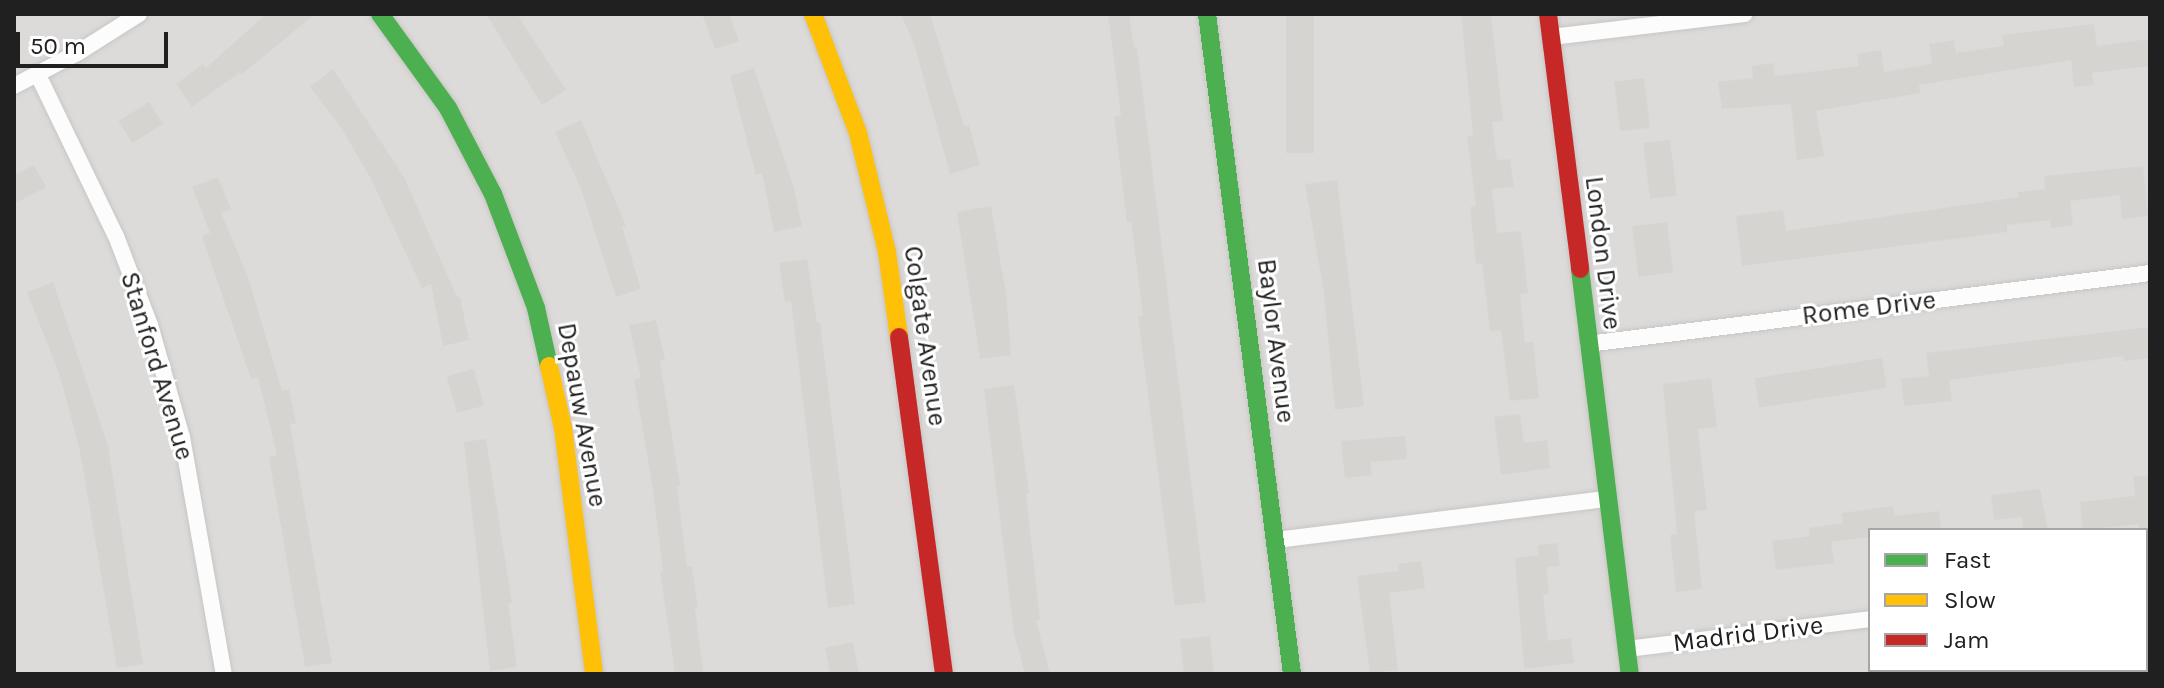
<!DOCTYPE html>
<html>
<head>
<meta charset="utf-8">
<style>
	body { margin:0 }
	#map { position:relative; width:2164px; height:688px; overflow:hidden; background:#eeece8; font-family:Karla,sans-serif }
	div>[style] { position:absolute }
	.residential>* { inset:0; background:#dddbd9 }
	.building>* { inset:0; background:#d6d4d1; transform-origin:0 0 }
	.roads { filter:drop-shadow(0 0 2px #c7c6c4) drop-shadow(0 0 2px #c7c6c4) }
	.street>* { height:16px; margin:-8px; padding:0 8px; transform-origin:8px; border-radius:8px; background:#fcfcfc }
	.fast>* { height:18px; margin:-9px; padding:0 9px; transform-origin:9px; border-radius:9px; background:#4caf50 }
	.slow>* { height:18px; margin:-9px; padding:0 9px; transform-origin:9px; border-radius:9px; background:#ffc107 }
	.jam>* { height:18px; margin:-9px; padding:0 9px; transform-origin:9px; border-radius:9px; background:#c62828 }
	span { translate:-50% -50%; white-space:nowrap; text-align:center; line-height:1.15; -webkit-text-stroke:6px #fff; paint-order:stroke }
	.street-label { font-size:26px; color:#202020 }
	.frame { position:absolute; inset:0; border:16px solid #202020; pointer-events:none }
	.legend { position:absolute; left:1868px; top:528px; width:280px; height:144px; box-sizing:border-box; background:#fff; border:2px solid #a6a6a6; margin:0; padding:10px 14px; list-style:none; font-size:24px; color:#202020 }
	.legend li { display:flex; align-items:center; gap:16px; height:40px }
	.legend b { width:40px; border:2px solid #a6a6a6 }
	.scale { position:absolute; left:16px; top:32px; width:152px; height:36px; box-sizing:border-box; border:4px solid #202020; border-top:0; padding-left:10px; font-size:24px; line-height:28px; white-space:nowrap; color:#202020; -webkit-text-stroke:6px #fff; paint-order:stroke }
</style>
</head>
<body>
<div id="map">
	<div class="residential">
		<i style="clip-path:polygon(evenodd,14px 14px,2150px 14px,2150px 674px,14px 674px,14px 14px,1870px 530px,2146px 530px,2146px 670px,1870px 670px,1870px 530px)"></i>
	</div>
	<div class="building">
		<i style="clip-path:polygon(266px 14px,315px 14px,241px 75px,239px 73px,192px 107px,176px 84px,203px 64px,206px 68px)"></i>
		<i style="clip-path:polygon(486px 14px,517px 14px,566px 90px,542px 105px)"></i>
		<i style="clip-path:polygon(702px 14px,729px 14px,739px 41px,715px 49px)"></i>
		<i style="clip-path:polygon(901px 14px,930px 14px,964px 126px,969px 125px,980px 165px,950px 174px,915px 47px)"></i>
		<i style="clip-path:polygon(1108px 14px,1129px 14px,1134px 48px,1137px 47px,1206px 602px,1175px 606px,1138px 316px,1143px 316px,1131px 221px,1127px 222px,1114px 117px,1121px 115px)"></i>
		<i style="left:1286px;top:14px;width:28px;height:139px"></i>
		<i style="clip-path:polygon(1461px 14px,1491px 14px,1503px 121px,1492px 122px,1497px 160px,1510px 159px,1514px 187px,1492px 189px,1497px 233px,1521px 231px,1528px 293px,1520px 294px,1525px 343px,1533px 342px,1539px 398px,1510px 401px,1501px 330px,1490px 331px,1482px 263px,1476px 264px,1470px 207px,1476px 206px,1467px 136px,1473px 135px)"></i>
		<i style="clip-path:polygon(2094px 24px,2097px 46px,2150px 39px,2150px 66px,2092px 73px,2094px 85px,2074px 87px,2071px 60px,1919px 85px,1920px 93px,1816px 111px,1824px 156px,1797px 160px,1791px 104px,1722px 109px,1718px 82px,1753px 78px,1752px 66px,1773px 63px,1775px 76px,1859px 66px,1857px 54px,1881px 50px,1884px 72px,1932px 64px,1929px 44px,1954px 40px,1956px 53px,2004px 46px,2002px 35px)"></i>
		<i style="clip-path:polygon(754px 68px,794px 188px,802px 226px,774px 232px,762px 173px,756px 175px,730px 76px)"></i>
		<i style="clip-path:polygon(333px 69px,404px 177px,457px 297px,460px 297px,469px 340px,443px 346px,431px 284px,422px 288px,372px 181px,342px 129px,310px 87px)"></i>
		<i style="left:1644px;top:78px;width:50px;height:30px;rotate:83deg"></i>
		<i style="left:149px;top:102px;width:26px;height:36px;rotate:58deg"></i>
		<i style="clip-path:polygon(581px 120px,626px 226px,622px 227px,641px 289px,616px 297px,581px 189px,555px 132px)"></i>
		<i style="left:1670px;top:140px;width:56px;height:27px;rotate:83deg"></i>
		<i style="clip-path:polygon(34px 165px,46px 187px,14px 204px,14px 175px)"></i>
		<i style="clip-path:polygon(2143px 166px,2148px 216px,2122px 219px,2120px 195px,2070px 201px,2073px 225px,2051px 228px,2050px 220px,2007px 225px,2007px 232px,1742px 266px,1736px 216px,1783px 210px,1786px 231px,2019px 197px,2018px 192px,2045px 189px,2044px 176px)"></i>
		<i style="clip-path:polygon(218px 177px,231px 209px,221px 213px,248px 277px,282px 391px,289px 389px,296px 423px,290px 424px,332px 663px,305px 667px,269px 457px,277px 455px,258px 377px,251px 379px,202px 236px,210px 233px,192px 187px)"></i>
		<i style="clip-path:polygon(1337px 180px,1364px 406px,1335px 410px,1324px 293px,1305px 184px)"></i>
		<i style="clip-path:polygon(991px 206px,1006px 294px,1011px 355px,980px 359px,957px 212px)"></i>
		<i style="left:1667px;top:222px;width:51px;height:35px;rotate:83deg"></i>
		<i style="clip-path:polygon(807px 259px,817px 323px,820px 322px,855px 604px,828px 608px,791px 301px,785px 302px,779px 263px)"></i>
		<i style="clip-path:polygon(53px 282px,108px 446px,143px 664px,117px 668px,80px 451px,59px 373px,27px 292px)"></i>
		<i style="clip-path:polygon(656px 320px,665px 360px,660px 361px,680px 486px,677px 487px,687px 567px,692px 566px,698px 608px,695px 608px,703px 672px,683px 674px,675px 674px,660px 571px,663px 571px,653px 490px,634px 379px,641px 378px,629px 325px)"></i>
		<i style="clip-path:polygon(2150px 327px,2150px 358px,2124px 361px,2123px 356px,1949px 380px,1952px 401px,1904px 406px,1901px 379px,1929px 376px,1926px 353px)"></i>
		<i style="left:1882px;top:358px;width:30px;height:129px;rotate:81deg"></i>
		<i style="left:474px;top:369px;width:38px;height:28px;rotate:75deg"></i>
		<i style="clip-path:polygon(1711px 378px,1717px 427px,1698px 429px,1707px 510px,1694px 511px,1702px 589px,1676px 592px,1670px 535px,1677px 534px,1663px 384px)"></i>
		<i style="clip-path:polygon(1014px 385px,1029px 493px,1026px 494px,1040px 620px,1036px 620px,1050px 674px,1025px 674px,1014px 633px,984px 389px)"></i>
		<i style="clip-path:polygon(1520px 414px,1524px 443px,1547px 440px,1550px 468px,1501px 475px,1494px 417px)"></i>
		<i style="clip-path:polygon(1405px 436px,1407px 459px,1370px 462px,1372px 475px,1345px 478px,1341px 441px)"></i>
		<i style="clip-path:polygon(486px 439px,512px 603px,508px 603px,517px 667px,490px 671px,464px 442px)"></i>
		<i style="clip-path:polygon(2150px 475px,2150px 529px,2139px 530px,2139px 524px,2083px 530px,2080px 502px,2135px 496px,2133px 477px)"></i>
		<i style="clip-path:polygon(2040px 489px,2048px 530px,2023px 530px,2022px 517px,1994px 520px,1991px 495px)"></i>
		<i style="clip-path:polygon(1893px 506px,1895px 516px,1939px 511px,1941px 530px,1870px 530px,1870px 537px,1831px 542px,1834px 563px,1776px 570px,1772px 541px,1810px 536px,1809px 528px,1843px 523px,1842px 513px)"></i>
		<i style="clip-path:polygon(1557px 543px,1560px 566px,1546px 567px,1549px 594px,1543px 595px,1548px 641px,1571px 638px,1574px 663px,1524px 669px,1515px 558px,1539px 555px,1538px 545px)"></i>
		<i style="clip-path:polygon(1421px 561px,1425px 588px,1389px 593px,1398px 670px,1370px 673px,1357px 576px,1399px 571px,1398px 564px)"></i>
		<i style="left:1210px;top:636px;width:36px;height:30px;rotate:84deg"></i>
		<i style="clip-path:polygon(853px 642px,859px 674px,830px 674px,825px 648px)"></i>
	</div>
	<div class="roads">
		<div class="street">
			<i style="left:1551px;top:37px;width:195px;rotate:-6.8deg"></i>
			<i style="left:38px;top:75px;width:179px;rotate:64.2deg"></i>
			<i style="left:116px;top:236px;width:95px;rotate:69.1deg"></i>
			<i style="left:150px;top:325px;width:116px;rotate:74.1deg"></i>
			<i style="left:182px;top:437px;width:241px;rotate:80deg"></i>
			<i style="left:14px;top:86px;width:73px;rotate:-27.6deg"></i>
			<i style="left:79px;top:52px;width:71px;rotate:-32.3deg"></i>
			<i style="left:1588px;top:344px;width:566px;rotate:-7.2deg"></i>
			<i style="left:1276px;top:540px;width:334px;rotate:-7.1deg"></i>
			<i style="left:2146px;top:584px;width:4px;rotate:-14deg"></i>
			<i style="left:1627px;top:649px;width:245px;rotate:-7deg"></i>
		</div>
		<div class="fast">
			<i style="left:380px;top:14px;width:116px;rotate:54.1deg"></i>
			<i style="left:448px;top:108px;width:97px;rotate:62.4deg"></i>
			<i style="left:493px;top:194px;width:122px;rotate:69.3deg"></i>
			<i style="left:536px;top:308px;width:59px;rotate:77.4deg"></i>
			<i style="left:1207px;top:14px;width:665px;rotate:82.66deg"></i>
			<i style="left:1580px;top:269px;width:408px;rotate:83deg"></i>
		</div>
		<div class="slow">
			<i style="left:813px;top:14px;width:127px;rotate:69.3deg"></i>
			<i style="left:858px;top:133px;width:122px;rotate:76.3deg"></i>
			<i style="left:887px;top:252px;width:86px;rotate:82deg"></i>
			<i style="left:549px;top:366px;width:64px;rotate:77.3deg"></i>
			<i style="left:563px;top:428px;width:248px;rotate:82.8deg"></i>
		</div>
		<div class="jam">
			<i style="left:1548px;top:14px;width:257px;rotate:82.8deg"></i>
			<i style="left:899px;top:337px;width:340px;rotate:82.4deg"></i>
		</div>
	</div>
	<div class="street-label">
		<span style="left:1603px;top:253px;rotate:83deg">London Drive</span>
		<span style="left:1869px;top:308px;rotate:-7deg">Rome Drive</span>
		<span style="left:925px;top:336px;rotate:82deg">Colgate Avenue</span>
		<span style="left:1276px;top:341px;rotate:83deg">Baylor Avenue</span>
		<span style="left:157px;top:366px;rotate:73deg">Stanford Avenue</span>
		<span style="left:582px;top:415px;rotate:80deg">Depauw Avenue</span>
		<span style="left:1748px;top:634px;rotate:-7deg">Madrid Drive</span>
	</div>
	<div class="frame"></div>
	<ul class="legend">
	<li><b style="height:10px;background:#4caf50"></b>Fast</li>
	<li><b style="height:10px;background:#ffc107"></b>Slow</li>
	<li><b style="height:10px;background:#c62828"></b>Jam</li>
	</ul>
	<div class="scale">50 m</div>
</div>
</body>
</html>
